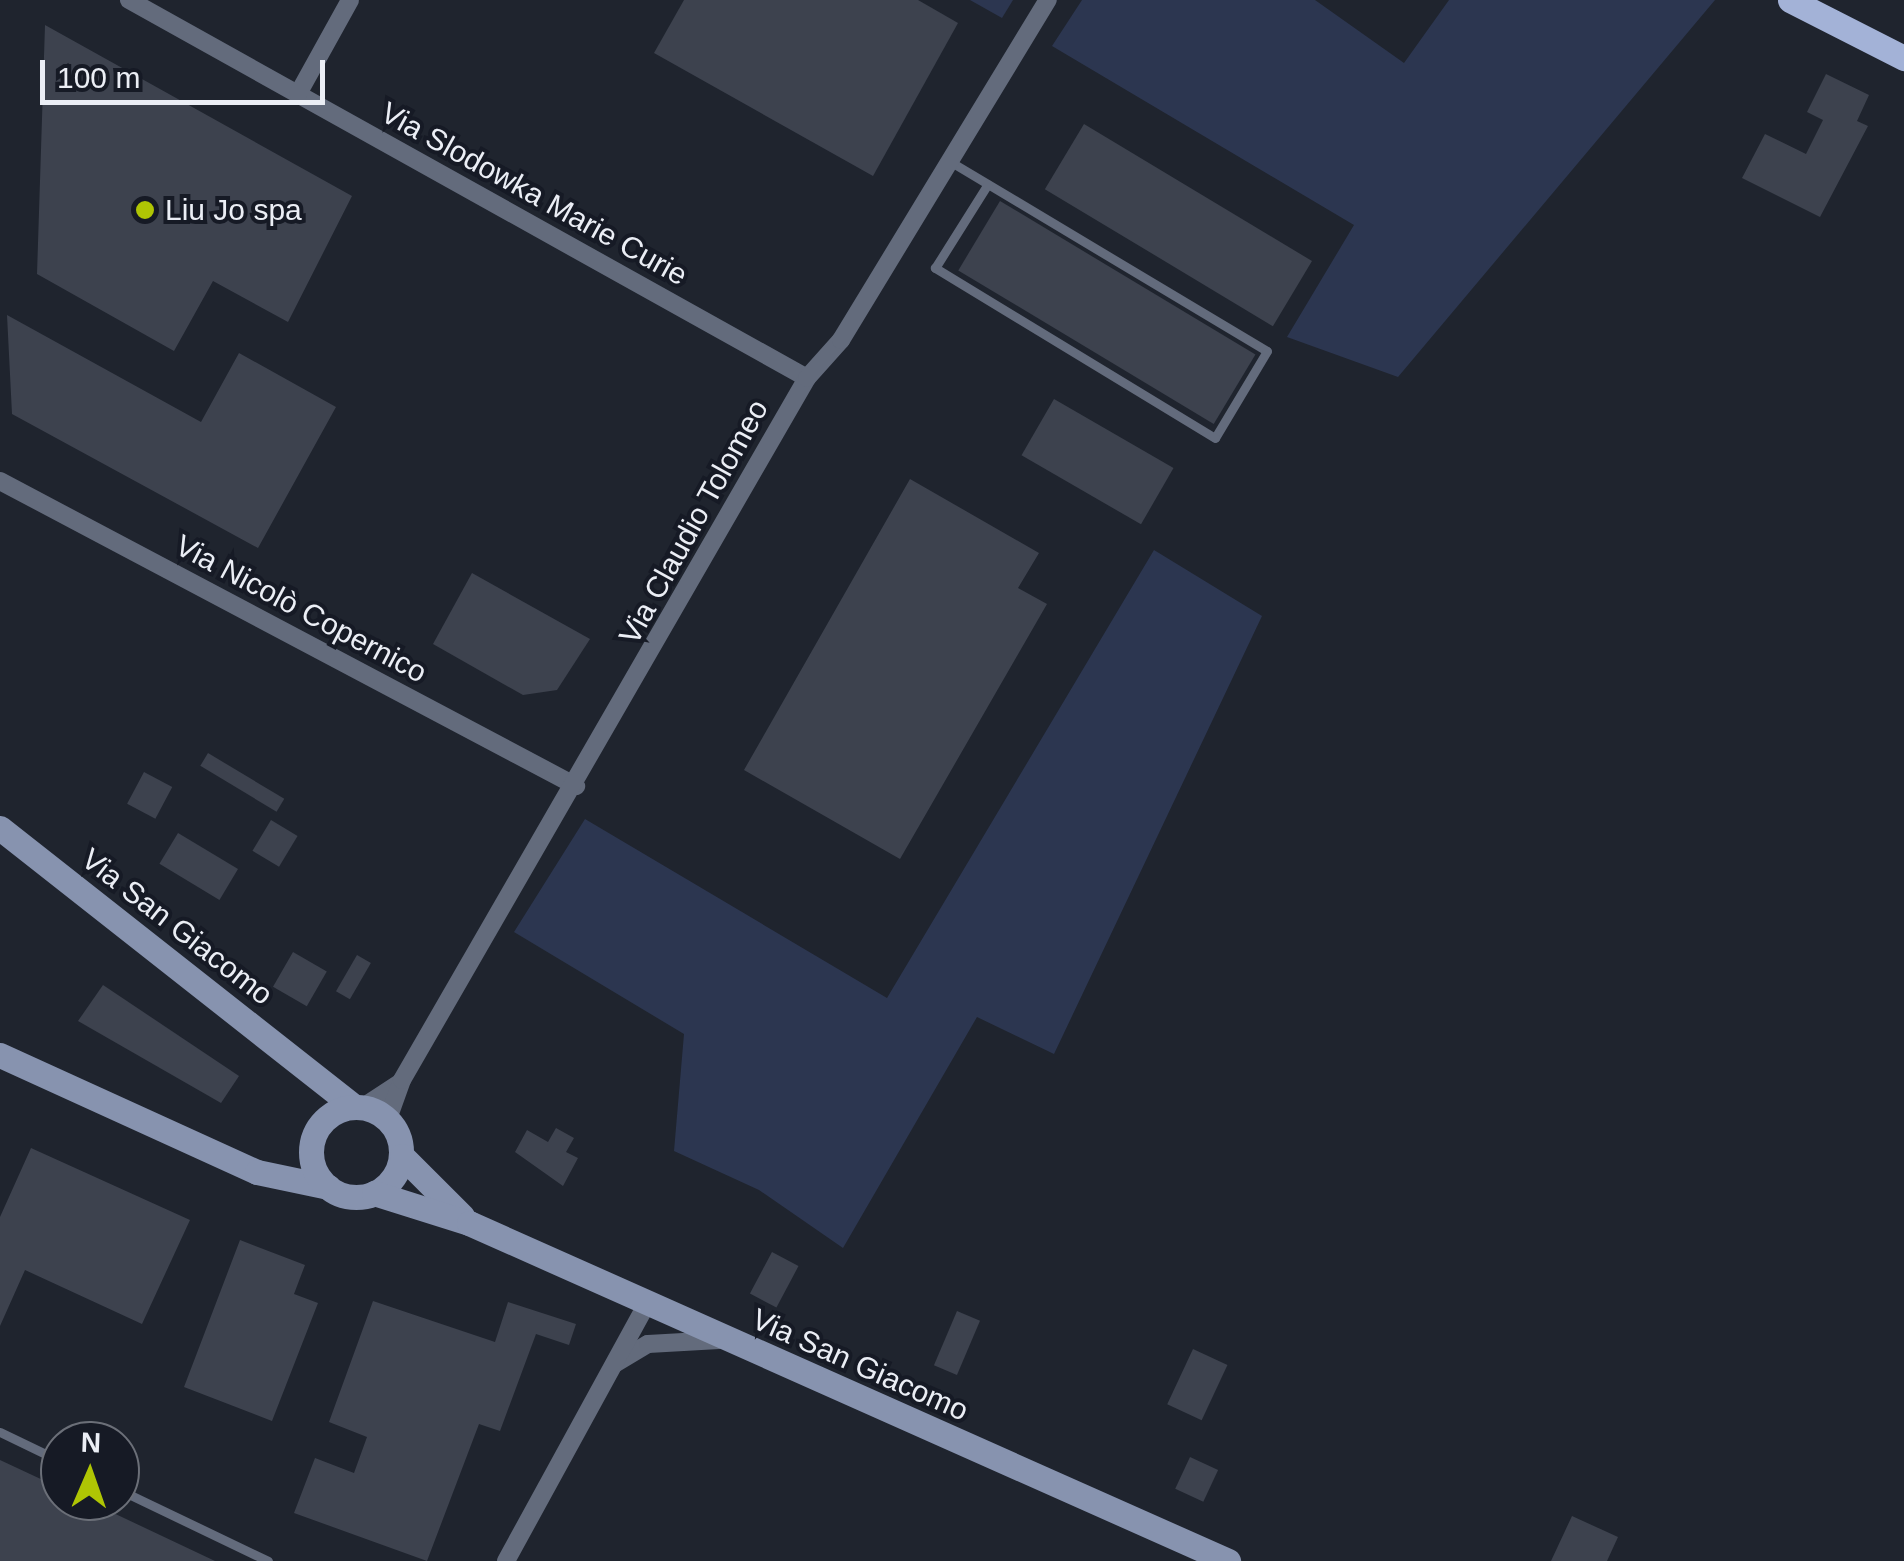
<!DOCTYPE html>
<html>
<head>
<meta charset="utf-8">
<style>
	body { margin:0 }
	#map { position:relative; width:1904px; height:1561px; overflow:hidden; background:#1f242e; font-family:Arial,sans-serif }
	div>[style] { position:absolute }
	.green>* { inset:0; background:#2c3650 }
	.building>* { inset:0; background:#3d424e; transform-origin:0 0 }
	.lane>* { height:9px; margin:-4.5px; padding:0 4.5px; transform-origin:4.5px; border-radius:4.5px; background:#636b7c }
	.street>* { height:18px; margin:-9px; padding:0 9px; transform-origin:9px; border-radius:9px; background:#636b7c }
	.secondary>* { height:25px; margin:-12.5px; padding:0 12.5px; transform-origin:12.5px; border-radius:12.5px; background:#8793af }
	.secondary>.ring { margin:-12.5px; padding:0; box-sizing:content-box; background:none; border:25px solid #8793af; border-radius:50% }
	.primary>* { height:25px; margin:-12.5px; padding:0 12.5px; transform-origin:12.5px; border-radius:12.5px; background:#a3b2d7 }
	.dots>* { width:28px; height:28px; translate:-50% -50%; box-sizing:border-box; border:5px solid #161a25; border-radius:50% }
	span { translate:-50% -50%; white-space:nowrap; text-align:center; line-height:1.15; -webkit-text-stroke:8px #161a25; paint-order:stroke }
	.street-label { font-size:30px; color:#ebeef5 }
	.poi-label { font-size:30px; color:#ebeef5 }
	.left { translate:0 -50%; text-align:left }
	.north { position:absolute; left:40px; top:1421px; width:100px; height:100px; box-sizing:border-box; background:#161a25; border:2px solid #6b6f78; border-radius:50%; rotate:2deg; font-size:28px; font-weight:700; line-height:40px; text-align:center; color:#ebeef5 }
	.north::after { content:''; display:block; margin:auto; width:35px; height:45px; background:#afc504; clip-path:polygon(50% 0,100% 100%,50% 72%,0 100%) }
	.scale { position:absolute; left:40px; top:60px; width:285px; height:45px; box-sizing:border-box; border:5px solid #ebeef5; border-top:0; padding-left:12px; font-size:30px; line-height:35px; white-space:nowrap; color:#ebeef5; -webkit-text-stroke:8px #161a25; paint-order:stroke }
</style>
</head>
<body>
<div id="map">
	<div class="green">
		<i style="clip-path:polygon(970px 0,1013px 0,1002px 18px)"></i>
		<i style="clip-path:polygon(1082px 0,1315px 0,1404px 63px,1449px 0,1715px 0,1398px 377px,1287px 337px,1354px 225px,1052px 46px)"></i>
		<i style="clip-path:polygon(1154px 550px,1262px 616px,1054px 1054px,977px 1017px,843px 1248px,759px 1190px,674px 1151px,684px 1034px,514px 932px,585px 819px,887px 998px)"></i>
	</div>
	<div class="building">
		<i style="clip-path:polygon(684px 0,918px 0,958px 23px,873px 176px,654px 53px)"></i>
		<i style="clip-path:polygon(45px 25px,352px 196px,288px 322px,213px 281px,174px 351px,37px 274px)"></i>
		<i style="clip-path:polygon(1826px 74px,1869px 95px,1857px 121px,1868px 126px,1820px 217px,1742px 178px,1765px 134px,1806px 154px,1823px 120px,1807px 112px)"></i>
		<i style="left:1084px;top:124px;width:266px;height:76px;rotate:31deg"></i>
		<i style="left:1000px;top:201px;width:298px;height:81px;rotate:31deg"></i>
		<i style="clip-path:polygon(7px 315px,201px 422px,239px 353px,336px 407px,258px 548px,12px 414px)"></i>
		<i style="left:1054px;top:399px;width:138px;height:65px;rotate:30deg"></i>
		<i style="clip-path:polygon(910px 479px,1039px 553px,1018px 588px,1047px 604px,900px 859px,744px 770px)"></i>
		<i style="clip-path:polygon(472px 573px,590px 639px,557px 690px,523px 695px,433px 644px)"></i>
		<i style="left:208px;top:753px;width:89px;height:15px;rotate:31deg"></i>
		<i style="left:144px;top:772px;width:32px;height:36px;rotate:28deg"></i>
		<i style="left:271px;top:820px;width:31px;height:36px;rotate:31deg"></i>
		<i style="left:178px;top:833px;width:70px;height:36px;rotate:31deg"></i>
		<i style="left:293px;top:952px;width:39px;height:40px;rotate:30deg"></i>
		<i style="left:357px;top:955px;width:16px;height:42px;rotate:30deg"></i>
		<i style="clip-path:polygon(103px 985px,239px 1076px,221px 1103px,78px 1021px)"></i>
		<i style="clip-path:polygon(556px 1128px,574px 1138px,566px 1152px,578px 1158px,563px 1186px,515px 1152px,527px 1130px,548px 1142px)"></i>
		<i style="clip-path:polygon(31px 1148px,190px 1220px,142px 1324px,25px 1270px,0 1326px,0 1217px)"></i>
		<i style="clip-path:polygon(240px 1240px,305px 1265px,294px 1294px,318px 1303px,272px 1421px,184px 1387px)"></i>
		<i style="left:772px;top:1252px;width:30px;height:47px;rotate:28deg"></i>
		<i style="clip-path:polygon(373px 1301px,495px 1342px,508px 1302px,576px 1324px,569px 1345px,536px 1334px,500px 1431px,479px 1424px,427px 1561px,294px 1513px,315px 1458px,354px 1473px,367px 1437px,329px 1422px)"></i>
		<i style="left:957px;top:1311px;width:25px;height:59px;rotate:23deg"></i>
		<i style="left:1193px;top:1349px;width:38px;height:61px;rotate:25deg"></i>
		<i style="left:1190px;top:1457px;width:31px;height:35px;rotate:25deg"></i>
		<i style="clip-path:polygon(0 1460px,60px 1488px,60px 1501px,88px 1501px,215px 1561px,0 1561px)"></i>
		<i style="clip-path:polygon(1572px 1516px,1618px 1537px,1607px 1561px,1551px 1561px)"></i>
	</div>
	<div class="lane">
		<i style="left:951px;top:162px;width:368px;rotate:30.9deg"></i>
		<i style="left:1267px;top:351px;width:101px;rotate:120.9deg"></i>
		<i style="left:1215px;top:438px;width:328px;rotate:-148.7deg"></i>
		<i style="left:935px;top:268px;width:99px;rotate:-57.8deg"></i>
		<i style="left:0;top:1432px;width:67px;rotate:25.8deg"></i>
		<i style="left:120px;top:1490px;width:164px;rotate:25.6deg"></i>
	</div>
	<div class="street">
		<i style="left:129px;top:0;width:776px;rotate:29.14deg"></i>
		<i style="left:298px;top:94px;width:107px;rotate:-61deg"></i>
		<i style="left:0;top:481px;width:652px;rotate:27.9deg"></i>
		<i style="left:363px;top:1107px;width:42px;rotate:-33.3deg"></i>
		<i style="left:388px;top:1119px;width:41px;rotate:-70.3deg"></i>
		<i style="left:402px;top:1080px;width:810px;rotate:-60.02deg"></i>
		<i style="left:807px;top:378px;width:51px;rotate:-48.2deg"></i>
		<i style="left:841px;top:340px;width:398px;rotate:-58.7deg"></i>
		<i style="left:616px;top:1363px;width:37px;rotate:-31deg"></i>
		<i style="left:648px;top:1344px;width:71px;rotate:-3.2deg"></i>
		<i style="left:506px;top:1561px;width:290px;rotate:-61.3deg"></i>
	</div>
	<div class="secondary">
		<i style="left:0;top:828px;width:451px;rotate:38.2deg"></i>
		<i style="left:0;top:1055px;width:282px;rotate:24.5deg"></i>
		<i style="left:257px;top:1172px;width:73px;rotate:11.9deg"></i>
		<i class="ring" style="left:311px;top:1107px;width:65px;height:65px"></i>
		<i style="left:402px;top:1156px;width:85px;rotate:45deg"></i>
		<i style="left:374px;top:1193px;width:100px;rotate:17.5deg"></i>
		<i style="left:469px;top:1223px;width:831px;rotate:24deg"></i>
	</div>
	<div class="primary">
		<i style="left:1790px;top:0;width:128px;rotate:27deg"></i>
	</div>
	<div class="dots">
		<i style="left:145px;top:210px;background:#afc504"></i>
	</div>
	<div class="street-label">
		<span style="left:534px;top:194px;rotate:29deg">Via Slodowka Marie Curie</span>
		<span style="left:694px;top:522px;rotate:-61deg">Via Claudio Tolomeo</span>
		<span style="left:301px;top:609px;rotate:28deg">Via Nicolò Copernico</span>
		<span style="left:177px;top:927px;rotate:38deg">Via San Giacomo</span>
		<span style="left:860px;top:1365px;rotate:24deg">Via San Giacomo</span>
	</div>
	<div class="poi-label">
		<span class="left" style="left:165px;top:210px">Liu Jo spa</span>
	</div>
	<div class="north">N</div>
	<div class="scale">100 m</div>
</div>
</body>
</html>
